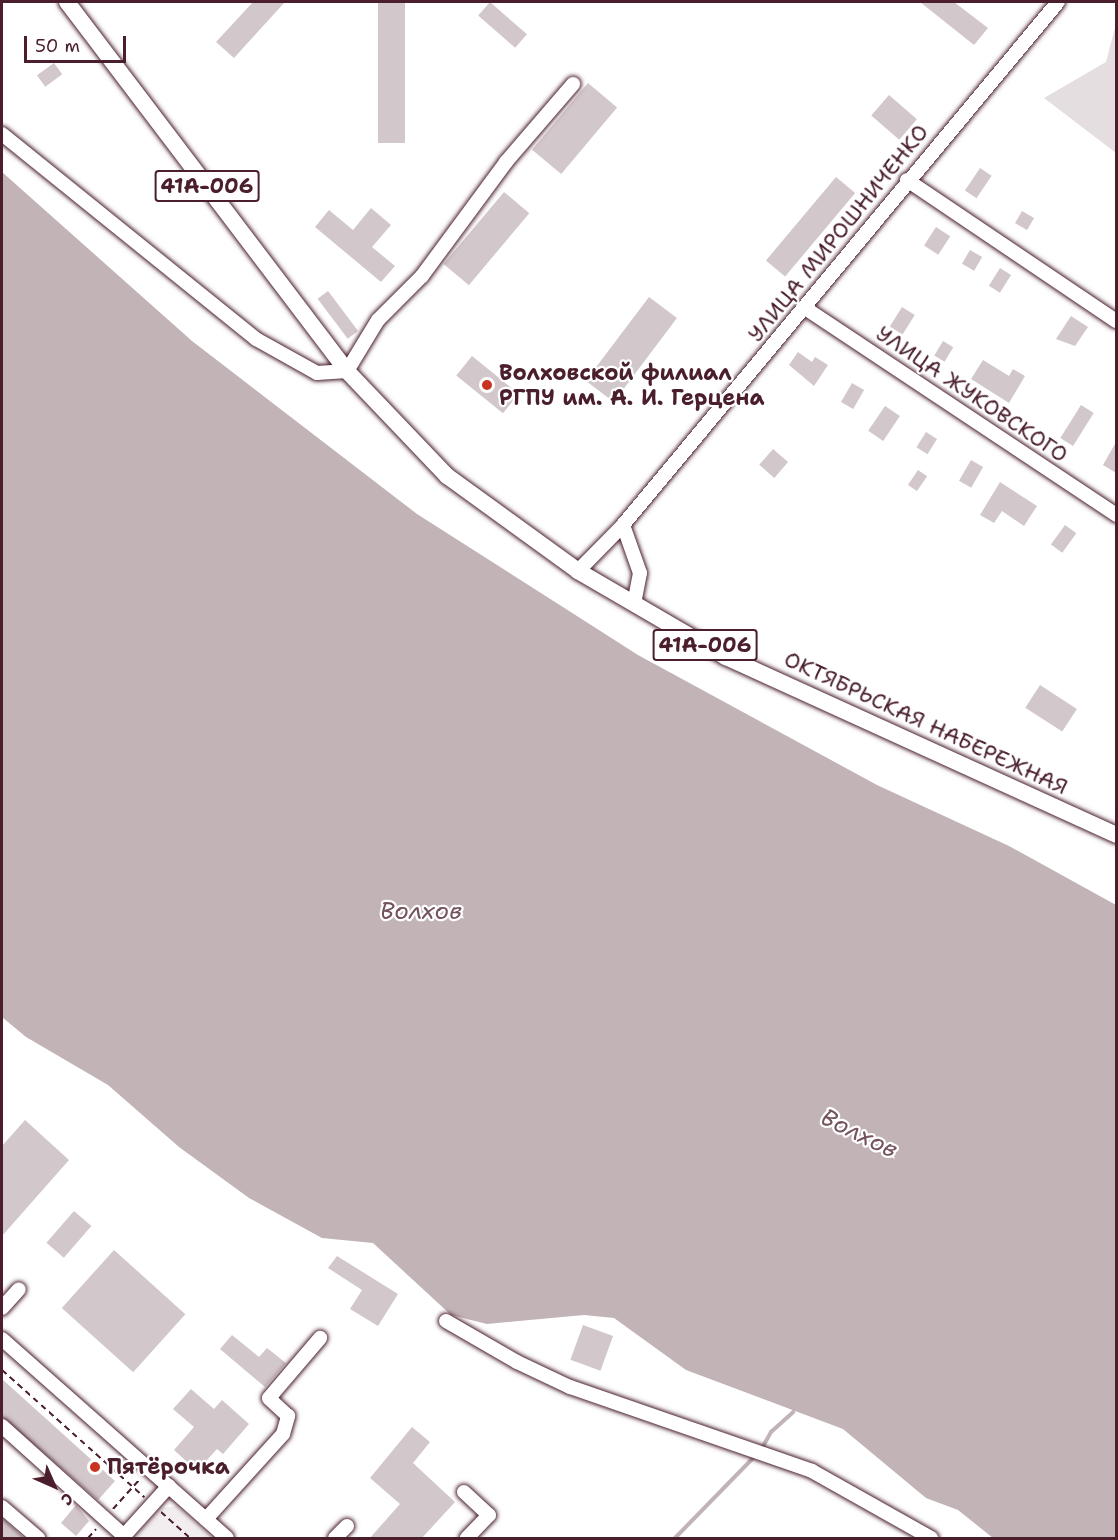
<!DOCTYPE html>
<html>
<head>
<meta charset="utf-8">
<style>
	body { margin:0 }
	#map { position:relative; width:1118px; height:1540px; overflow:hidden; background:#fff; font-family:"Shantell Sans",sans-serif }
	div>[style] { position:absolute }
	.built>* { inset:0; background:#f2eeef }
	.green>* { inset:0; background:#e5dee0 }
	.water>* { inset:0; background:#c1b3b6 }
	.stream>* { height:4px; margin:-2px; padding:0 2px; transform-origin:2px; border-radius:2px; background:#c1b3b6 }
	.building>* { inset:0; background:#d2c7cb; transform-origin:0 0 }
	.path>* { height:2px; margin-top:-1px; transform-origin:0; background:repeating-linear-gradient(90deg,#4a1f2b 0 6px,transparent 0 10.5px) }
	.roads { filter:drop-shadow(0 0 2px #4a1f2b) drop-shadow(0 0 2px #4a1f2b) }
	.minor>* { height:14px; margin:-7px; padding:0 7px; transform-origin:7px; border-radius:7px; background:#fff }
	.major>* { height:16px; margin:-8px; padding:0 8px; transform-origin:8px; border-radius:8px; background:#fff }
	.dots>* { width:16px; height:16px; translate:-50% -50%; box-sizing:border-box; border:3px solid #fff; border-radius:50% }
	span { translate:-50% -50%; white-space:nowrap; text-align:center; line-height:1.15; -webkit-text-stroke:4.5px #fff; paint-order:stroke }
	.shield-label span { padding:2px 4px; background:#fff; border:2px solid; border-radius:4px; -webkit-text-stroke-width:0 }
	.shield-label { font-size:21px; color:#4a1f2b; font-weight:700 }
	.street-label { font-size:22px; color:#4a1f2b }
	.poi-label { font-size:22px; color:#4a1f2b; font-weight:700 }
	.left { translate:0 -50%; text-align:left }
	.water-label { font-size:24px; color:#74535c; font-style:italic }
	.frame { position:absolute; inset:0; border:3px solid #4a1f2b; pointer-events:none }
	.north { position:absolute; left:24px; top:1456px; width:60px; height:60px; -webkit-text-stroke:4px #fff; paint-order:stroke; rotate:135deg; font-size:16px; font-weight:700; line-height:24px; text-align:center; color:#4a1f2b }
	.north::after { content:''; display:block; margin:auto; width:21px; height:27px; background:#4a1f2b; clip-path:polygon(50% 0,100% 100%,50% 72%,0 100%) }
	.scale { position:absolute; left:24px; top:36px; width:102px; height:27px; box-sizing:border-box; border:3px solid #4a1f2b; border-top:0; padding-left:8px; font-size:18px; line-height:21px; white-space:nowrap; color:#4a1f2b; -webkit-text-stroke:4px #fff; paint-order:stroke }
</style>
</head>
<body>
<div id="map">
	<div class="built">
		<i style="clip-path:polygon(177px 1506px,213px 1538px,133px 1538px,161px 1508px)"></i>
	</div>
	<div class="green">
		<i style="clip-path:polygon(1116px 24px,1116px 153px,1044px 98px,1106px 62px)"></i>
	</div>
	<div class="water">
		<i style="clip-path:polygon(2px 172px,192px 341px,417px 514px,638px 655px,877px 785px,1009px 846px,1116px 905px,1116px 1538px,993px 1538px,958px 1510px,926px 1498px,843px 1429px,686px 1370px,614px 1318px,584px 1315px,487px 1324px,451px 1315px,373px 1243px,322px 1238px,249px 1198px,179px 1147px,108px 1085px,26px 1037px,2px 1017px)"></i>
	</div>
	<div class="stream">
		<i style="left:761px;top:1450px;width:21px;rotate:-61deg"></i>
		<i style="left:771px;top:1432px;width:30px;rotate:-42deg"></i>
		<i style="left:675px;top:1538px;width:116px;rotate:-45.7deg"></i>
	</div>
	<div class="building">
		<i style="clip-path:polygon(253px 2px,285px 2px,234px 58px,216px 42px)"></i>
		<i style="left:378px;top:2px;width:27px;height:141px"></i>
		<i style="left:490px;top:2px;width:49px;height:18px;rotate:41deg"></i>
		<i style="clip-path:polygon(920px 2px,954px 2px,988px 28px,974px 45px)"></i>
		<i style="left:54px;top:63px;width:14px;height:21px;rotate:54deg"></i>
		<i style="left:588px;top:83px;width:38px;height:87px;rotate:40deg"></i>
		<i style="left:889px;top:95px;width:37px;height:27px;rotate:41deg"></i>
		<i style="left:980px;top:168px;width:14px;height:27px;rotate:34deg"></i>
		<i style="left:836px;top:177px;width:25px;height:109px;rotate:40deg"></i>
		<i style="left:504px;top:192px;width:33px;height:94px;rotate:40deg"></i>
		<i style="clip-path:polygon(371px 208px,391px 225px,372px 247px,395px 266px,381px 282px,315px 227px,329px 210px,353px 230px)"></i>
		<i style="left:1022px;top:211px;width:14px;height:14px;rotate:30deg"></i>
		<i style="left:936px;top:227px;width:17px;height:22px;rotate:33deg"></i>
		<i style="left:970px;top:250px;width:14px;height:16px;rotate:30deg"></i>
		<i style="left:1000px;top:268px;width:13px;height:21px;rotate:32deg"></i>
		<i style="left:328px;top:291px;width:50px;height:13px;rotate:53deg"></i>
		<i style="left:649px;top:297px;width:35px;height:105px;rotate:37deg"></i>
		<i style="left:902px;top:307px;width:15px;height:23px;rotate:32deg"></i>
		<i style="clip-path:polygon(1071px 316px,1088px 327px,1075px 346px,1056px 339px)"></i>
		<i style="left:943px;top:341px;width:12px;height:17px;rotate:31deg"></i>
		<i style="clip-path:polygon(798px 352px,812px 362px,815px 357px,828px 365px,814px 386px,789px 365px)"></i>
		<i style="left:472px;top:356px;width:60px;height:25px;rotate:39deg"></i>
		<i style="clip-path:polygon(983px 360px,1009px 376px,1013px 369px,1025px 376px,1009px 403px,971px 379px)"></i>
		<i style="left:852px;top:383px;width:14px;height:22px;rotate:30deg"></i>
		<i style="left:1081px;top:405px;width:15px;height:39px;rotate:32deg"></i>
		<i style="left:885px;top:406px;width:18px;height:30px;rotate:34deg"></i>
		<i style="left:926px;top:432px;width:13px;height:18px;rotate:32deg"></i>
		<i style="clip-path:polygon(1116px 442px,1116px 473px,1103px 465px)"></i>
		<i style="left:773px;top:449px;width:20px;height:21px;rotate:41deg"></i>
		<i style="left:971px;top:460px;width:14px;height:24px;rotate:30deg"></i>
		<i style="left:918px;top:470px;width:11px;height:18px;rotate:34deg"></i>
		<i style="clip-path:polygon(1000px 482px,1037px 506px,1024px 526px,1002px 511px,994px 523px,980px 515px)"></i>
		<i style="left:1065px;top:525px;width:14px;height:24px;rotate:36deg"></i>
		<i style="left:1040px;top:685px;width:44px;height:27px;rotate:33deg"></i>
		<i style="clip-path:polygon(25px 1120px,69px 1160px,2px 1236px,2px 1146px)"></i>
		<i style="left:74px;top:1211px;width:23px;height:42px;rotate:41deg"></i>
		<i style="left:114px;top:1250px;width:96px;height:78px;rotate:42deg"></i>
		<i style="clip-path:polygon(337px 1256px,398px 1294px,378px 1326px,350px 1309px,362px 1290px,328px 1268px)"></i>
		<i style="left:583px;top:1325px;width:32px;height:37px;rotate:20deg"></i>
		<i style="clip-path:polygon(232px 1335px,259px 1357px,267px 1348px,286px 1363px,265px 1387px,220px 1349px)"></i>
		<i style="clip-path:polygon(2px 1379px,115px 1481px,98px 1500px,2px 1417px)"></i>
		<i style="clip-path:polygon(191px 1389px,214px 1409px,222px 1400px,249px 1424px,223px 1454px,217px 1449px,197px 1471px,174px 1450px,194px 1427px,173px 1409px)"></i>
		<i style="clip-path:polygon(412px 1427px,430px 1442px,413px 1463px,455px 1502px,421px 1539px,369px 1539px,400px 1504px,370px 1478px)"></i>
		<i style="clip-path:polygon(76px 1505px,89px 1521px,76px 1536px,61px 1523px)"></i>
		<i style="clip-path:polygon(2px 1518px,25px 1539px,2px 1539px)"></i>
	</div>
	<div class="path">
		<i style="left:2px;top:1370px;width:191px;rotate:41.8deg"></i>
		<i style="left:113px;top:1509px;width:39px;rotate:-48deg"></i>
		<i style="left:161px;top:1512px;width:39px;rotate:42deg"></i>
		<i style="left:88px;top:1538px;width:12px;rotate:-48deg"></i>
	</div>
	<div class="roads">
		<div class="minor">
			<i style="left:2px;top:134px;width:326px;rotate:38.9deg"></i>
			<i style="left:256px;top:339px;width:70px;rotate:29.1deg"></i>
			<i style="left:317px;top:373px;width:30px;rotate:-4deg"></i>
			<i style="left:347px;top:371px;width:60px;rotate:-58.7deg"></i>
			<i style="left:378px;top:320px;width:62px;rotate:-45deg"></i>
			<i style="left:422px;top:276px;width:142px;rotate:-53.6deg"></i>
			<i style="left:506px;top:162px;width:103px;rotate:-49.3deg"></i>
			<i style="left:907px;top:180px;width:252px;rotate:34deg"></i>
			<i style="left:805px;top:308px;width:374px;rotate:33.6deg"></i>
			<i style="left:623px;top:525px;width:51px;rotate:70.5deg"></i>
			<i style="left:640px;top:573px;width:31px;rotate:101deg"></i>
			<i style="left:578px;top:571px;width:64px;rotate:-45.6deg"></i>
			<i style="left:623px;top:525px;width:680px;rotate:-50.25deg"></i>
			<i style="left:2px;top:1308px;width:25px;rotate:-48deg"></i>
			<i style="left:446px;top:1321px;width:82px;rotate:30deg"></i>
			<i style="left:517px;top:1362px;width:59px;rotate:25.3deg"></i>
			<i style="left:570px;top:1387px;width:256px;rotate:19.1deg"></i>
			<i style="left:812px;top:1471px;width:137px;rotate:29.4deg"></i>
			<i style="left:2px;top:1339px;width:300px;rotate:41.5deg"></i>
			<i style="left:2px;top:1426px;width:164px;rotate:42deg"></i>
			<i style="left:464px;top:1492px;width:34px;rotate:43deg"></i>
			<i style="left:489px;top:1515px;width:32px;rotate:134deg"></i>
			<i style="left:2px;top:1507px;width:48px;rotate:40.7deg"></i>
			<i style="left:206px;top:1519px;width:115px;rotate:-47.8deg"></i>
			<i style="left:283px;top:1434px;width:19px;rotate:-74deg"></i>
			<i style="left:288px;top:1416px;width:26px;rotate:-137deg"></i>
			<i style="left:269px;top:1398px;width:79px;rotate:-49.6deg"></i>
			<i style="left:122px;top:1538px;width:70px;rotate:-47.9deg"></i>
			<i style="left:335px;top:1538px;width:17px;rotate:-45deg"></i>
		</div>
		<div class="major">
			<i style="left:67px;top:2px;width:463px;rotate:52.8deg"></i>
			<i style="left:347px;top:371px;width:145px;rotate:46.4deg"></i>
			<i style="left:447px;top:476px;width:162px;rotate:35.9deg"></i>
			<i style="left:578px;top:571px;width:171px;rotate:30.2deg"></i>
			<i style="left:726px;top:657px;width:429px;rotate:24.5deg"></i>
		</div>
	</div>
	<div class="dots">
		<i style="left:487px;top:385px;background:#c8321e"></i>
		<i style="left:95px;top:1467px;background:#c8321e"></i>
	</div>
	<div class="shield-label">
		<span style="left:207px;top:186px">41А-006</span>
		<span style="left:705px;top:645px">41А-006</span>
	</div>
	<div class="street-label">
		<span style="left:838px;top:233px;rotate:-51deg">УЛИЦА МИРОШНИЧЕНКО</span>
		<span style="left:972px;top:394px;rotate:34deg">УЛИЦА ЖУКОВСКОГО</span>
		<span style="left:926px;top:723px;rotate:25deg">ОКТЯБРЬСКАЯ НАБЕРЕЖНАЯ</span>
	</div>
	<div class="poi-label">
		<span class="left" style="left:499px;top:385px">Волховской филиал<br>РГПУ им. А. И. Герцена</span>
		<span class="left" style="left:107px;top:1467px">Пятёрочка</span>
	</div>
	<div class="water-label">
		<span style="left:421px;top:912px">Волхов</span>
		<span style="left:859px;top:1134px;rotate:26deg">Волхов</span>
	</div>
	<div class="frame"></div>
	<div class="north">С</div>
	<div class="scale">50 m</div>
</div>
</body>
</html>
